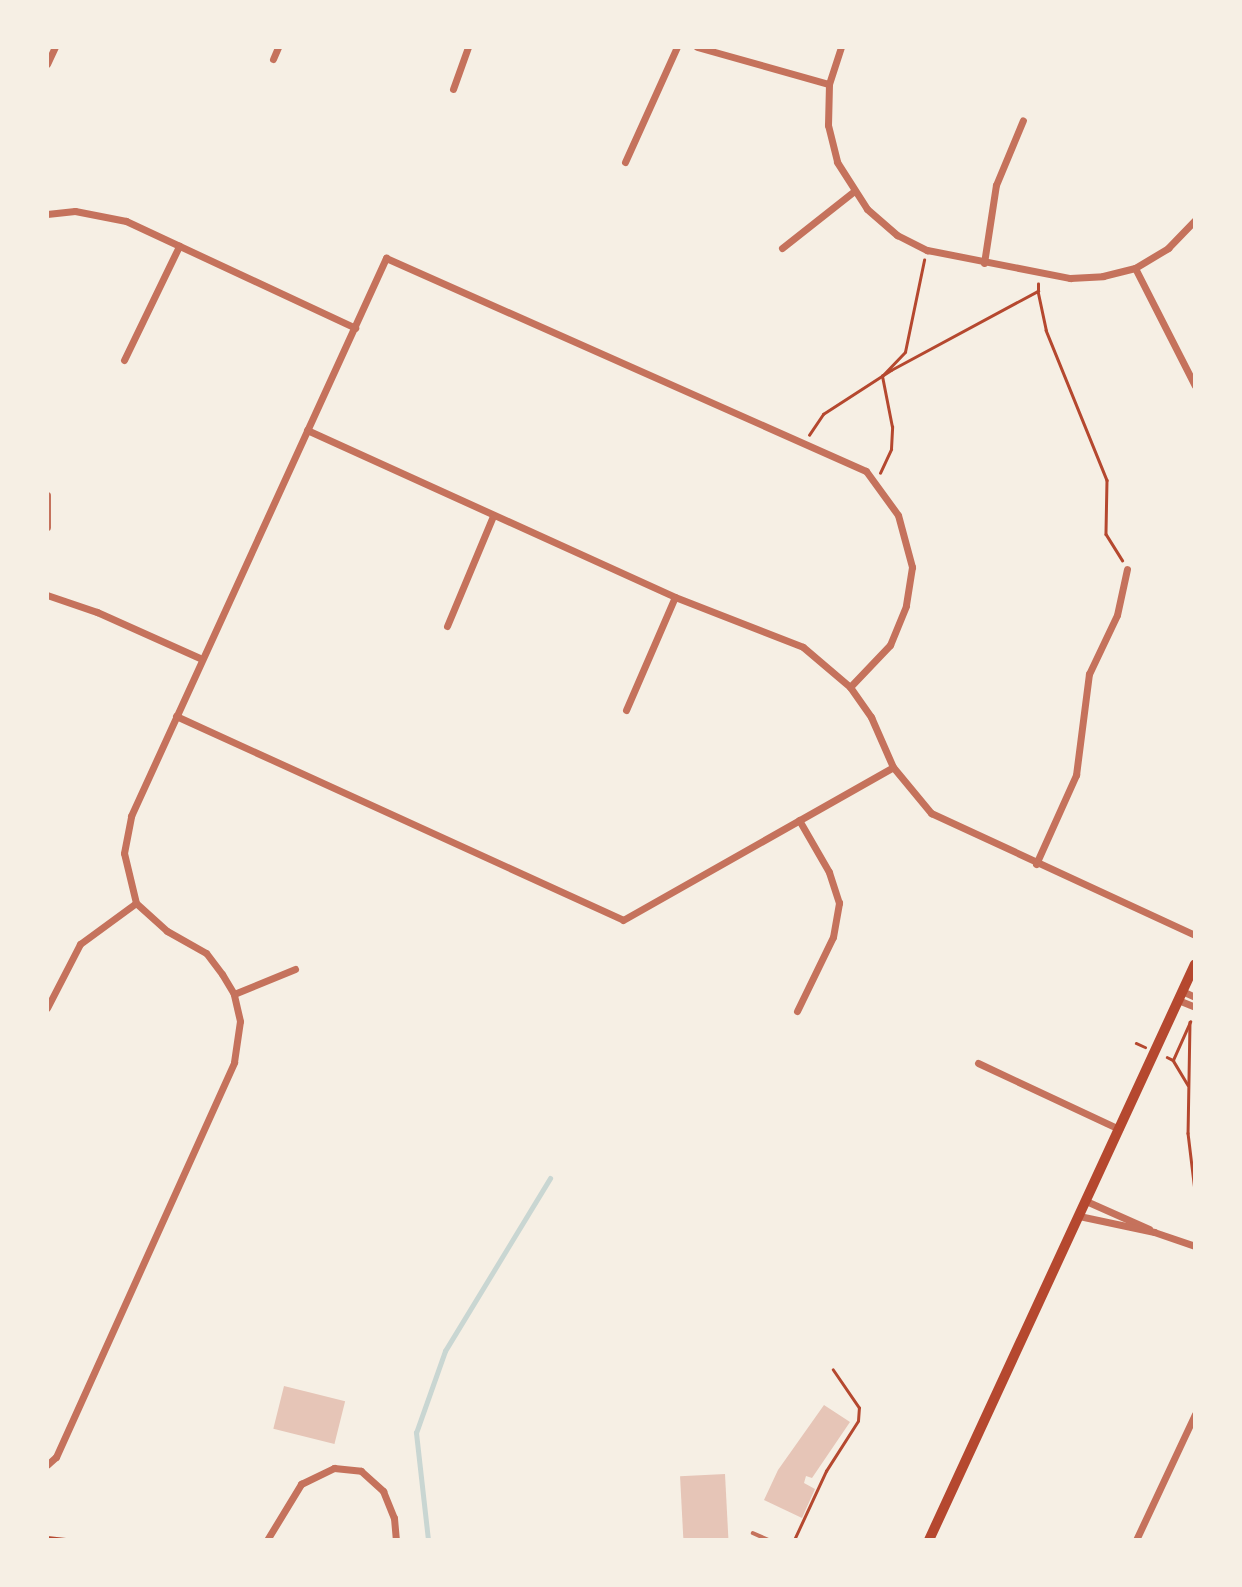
<!DOCTYPE html>
<html>
<head>
<meta charset="utf-8">
<style>
	body { margin:0 }
	#map { position:relative; width:1242px; height:1587px; overflow:hidden; background:#f6efe4; font-family:Cabin,sans-serif }
	div>[style] { position:absolute }
	.stream>* { height:4.5px; margin:-2.25px; padding:0 2.25px; transform-origin:2.25px; border-radius:2.25px; background:#c9d6d2 }
	.building>* { inset:0; background:#e6c5b7; transform-origin:0 0 }
	.path>* { height:2.5px; margin:-1.25px; padding:0 1.25px; transform-origin:1.25px; border-radius:1.25px; background:#b5482f }
	.service>* { height:3.5px; margin:-1.75px; padding:0 1.75px; transform-origin:1.75px; border-radius:1.75px; background:#c5725c }
	.minor>* { height:7px; margin:-3.5px; padding:0 3.5px; transform-origin:3.5px; border-radius:3.5px; background:#c5725c }
	.secondary>* { height:10px; margin:-5px; padding:0 5px; transform-origin:5px; border-radius:5px; background:#b5482f }
	span { translate:-50% -50%; white-space:nowrap; text-align:center; line-height:1.15; -webkit-text-stroke:7px #f6efe4; paint-order:stroke }
	.frame { position:absolute; inset:0; border:49px solid #f6efe4; pointer-events:none }
</style>
</head>
<body>
<div id="map">
	<div class="stream">
		<i style="left:428px;top:1540px;width:108px;rotate:-96.4deg"></i>
		<i style="left:416px;top:1433px;width:87px;rotate:-70.5deg"></i>
		<i style="left:445px;top:1351px;width:202px;rotate:-58.7deg"></i>
	</div>
	<div class="building">
		<i style="left:284px;top:1386px;width:63px;height:44px;rotate:14deg"></i>
		<i style="clip-path:polygon(824px 1405px,850px 1422px,812px 1478px,806px 1476px,804px 1483px,815px 1489px,802px 1518px,764px 1500px,778px 1470px)"></i>
		<i style="left:725px;top:1474px;width:66px;height:45px;rotate:87deg"></i>
	</div>
	<div class="path">
		<i style="left:1038px;top:291px;width:40px;rotate:78deg"></i>
		<i style="left:1046px;top:330px;width:162px;rotate:67.9deg"></i>
		<i style="left:1107px;top:480px;width:54px;rotate:91.1deg"></i>
		<i style="left:1106px;top:534px;width:31px;rotate:58deg"></i>
		<i style="left:809px;top:435px;width:25px;rotate:-56deg"></i>
		<i style="left:823px;top:414px;width:81px;rotate:-32.9deg"></i>
		<i style="left:891px;top:370px;width:167px;rotate:-28.3deg"></i>
		<i style="left:1038px;top:291px;width:7px;rotate:-90deg"></i>
		<i style="left:880px;top:473px;width:26px;rotate:-65deg"></i>
		<i style="left:891px;top:449px;width:22px;rotate:-87deg"></i>
		<i style="left:892px;top:427px;width:52px;rotate:-101.1deg"></i>
		<i style="left:882px;top:376px;width:33px;rotate:-46deg"></i>
		<i style="left:905px;top:352px;width:94px;rotate:-78.3deg"></i>
		<i style="left:1136px;top:1043px;width:10px;rotate:24deg"></i>
		<i style="left:1167px;top:1057px;width:7px;rotate:27deg"></i>
		<i style="left:1173px;top:1060px;width:29px;rotate:59deg"></i>
		<i style="left:1173px;top:1060px;width:42px;rotate:-65.9deg"></i>
		<i style="left:1190px;top:1022px;width:111px;rotate:91deg"></i>
		<i style="left:1188px;top:1133px;width:58px;rotate:83.1deg"></i>
		<i style="left:47px;top:1537px;width:30px;rotate:6deg"></i>
		<i style="left:794px;top:1540px;width:76px;rotate:-65.1deg"></i>
		<i style="left:826px;top:1471px;width:59px;rotate:-57.4deg"></i>
		<i style="left:858px;top:1421px;width:13px;rotate:-86deg"></i>
		<i style="left:859px;top:1408px;width:46px;rotate:-124.4deg"></i>
	</div>
	<div class="service">
		<i style="left:753px;top:1533px;width:17px;rotate:24deg"></i>
	</div>
	<div class="minor">
		<i style="left:697px;top:47px;width:137px;rotate:15.7deg"></i>
		<i style="left:841px;top:47px;width:39px;rotate:108deg"></i>
		<i style="left:829px;top:84px;width:41px;rotate:91.4deg"></i>
		<i style="left:828px;top:125px;width:38px;rotate:76deg"></i>
		<i style="left:837px;top:162px;width:56px;rotate:57.4deg"></i>
		<i style="left:867px;top:209px;width:40px;rotate:41deg"></i>
		<i style="left:897px;top:235px;width:34px;rotate:27deg"></i>
		<i style="left:927px;top:250px;width:146px;rotate:11.1deg"></i>
		<i style="left:1070px;top:278px;width:33px;rotate:-3deg"></i>
		<i style="left:1103px;top:276px;width:33px;rotate:-14deg"></i>
		<i style="left:1135px;top:268px;width:39px;rotate:-31deg"></i>
		<i style="left:1168px;top:248px;width:39px;rotate:-46deg"></i>
		<i style="left:273px;top:59px;width:13px;rotate:-67deg"></i>
		<i style="left:47px;top:64px;width:19px;rotate:-65deg"></i>
		<i style="left:453px;top:89px;width:45px;rotate:-70.3deg"></i>
		<i style="left:625px;top:162px;width:126px;rotate:-65.7deg"></i>
		<i style="left:47px;top:214px;width:28px;rotate:-6deg"></i>
		<i style="left:75px;top:211px;width:52px;rotate:11.1deg"></i>
		<i style="left:126px;top:221px;width:253px;rotate:25deg"></i>
		<i style="left:782px;top:248px;width:90px;rotate:-38.3deg"></i>
		<i style="left:984px;top:263px;width:79px;rotate:-81.3deg"></i>
		<i style="left:996px;top:185px;width:70px;rotate:-67.4deg"></i>
		<i style="left:1135px;top:268px;width:132px;rotate:63deg"></i>
		<i style="left:124px;top:360px;width:127px;rotate:-64.2deg"></i>
		<i style="left:307px;top:430px;width:404px;rotate:24.4deg"></i>
		<i style="left:675px;top:597px;width:137px;rotate:21.3deg"></i>
		<i style="left:803px;top:647px;width:62px;rotate:40.4deg"></i>
		<i style="left:850px;top:687px;width:37px;rotate:55deg"></i>
		<i style="left:871px;top:717px;width:55px;rotate:66.3deg"></i>
		<i style="left:893px;top:767px;width:60px;rotate:50.4deg"></i>
		<i style="left:931px;top:813px;width:291px;rotate:24.8deg"></i>
		<i style="left:47px;top:495px;width:32px;rotate:90deg"></i>
		<i style="left:47px;top:595px;width:53px;rotate:18.8deg"></i>
		<i style="left:97px;top:612px;width:115px;rotate:24.1deg"></i>
		<i style="left:447px;top:626px;width:119px;rotate:-67.3deg"></i>
		<i style="left:626px;top:710px;width:123px;rotate:-66.6deg"></i>
		<i style="left:176px;top:716px;width:491px;rotate:24.5deg"></i>
		<i style="left:623px;top:920px;width:310px;rotate:-29.5deg"></i>
		<i style="left:1036px;top:864px;width:98px;rotate:-65.8deg"></i>
		<i style="left:1076px;top:775px;width:102px;rotate:-82.7deg"></i>
		<i style="left:1089px;top:674px;width:65px;rotate:-64.6deg"></i>
		<i style="left:1117px;top:615px;width:47px;rotate:-77.7deg"></i>
		<i style="left:1182px;top:991px;width:14px;rotate:25deg"></i>
		<i style="left:234px;top:994px;width:66px;rotate:-22.3deg"></i>
		<i style="left:1178px;top:1000px;width:18px;rotate:22deg"></i>
		<i style="left:47px;top:1008px;width:72px;rotate:-62.7deg"></i>
		<i style="left:80px;top:944px;width:69px;rotate:-36.2deg"></i>
		<i style="left:797px;top:1011px;width:82px;rotate:-64.1deg"></i>
		<i style="left:833px;top:937px;width:35px;rotate:-80deg"></i>
		<i style="left:839px;top:903px;width:33px;rotate:-108deg"></i>
		<i style="left:829px;top:872px;width:60px;rotate:-120deg"></i>
		<i style="left:978px;top:1063px;width:156px;rotate:25.1deg"></i>
		<i style="left:1086px;top:1201px;width:69px;rotate:24deg"></i>
		<i style="left:1079px;top:1216px;width:77px;rotate:12deg"></i>
		<i style="left:1154px;top:1232px;width:43px;rotate:18.9deg"></i>
		<i style="left:47px;top:1465px;width:12px;rotate:-42deg"></i>
		<i style="left:56px;top:1457px;width:433px;rotate:-65.7deg"></i>
		<i style="left:234px;top:1062px;width:41px;rotate:-81.7deg"></i>
		<i style="left:240px;top:1021px;width:28px;rotate:-103deg"></i>
		<i style="left:234px;top:994px;width:23px;rotate:-121deg"></i>
		<i style="left:222px;top:974px;width:26px;rotate:-127deg"></i>
		<i style="left:206px;top:953px;width:45px;rotate:-150.6deg"></i>
		<i style="left:167px;top:931px;width:42px;rotate:-137.9deg"></i>
		<i style="left:136px;top:903px;width:51px;rotate:-103.5deg"></i>
		<i style="left:124px;top:853px;width:38px;rotate:-79deg"></i>
		<i style="left:131px;top:816px;width:614px;rotate:-65.44deg"></i>
		<i style="left:386px;top:258px;width:525px;rotate:23.93deg"></i>
		<i style="left:866px;top:471px;width:54px;rotate:54deg"></i>
		<i style="left:898px;top:515px;width:54px;rotate:74.9deg"></i>
		<i style="left:912px;top:567px;width:39px;rotate:99deg"></i>
		<i style="left:906px;top:606px;width:42px;rotate:112.3deg"></i>
		<i style="left:890px;top:645px;width:58px;rotate:133.6deg"></i>
		<i style="left:267px;top:1540px;width:66px;rotate:-58.7deg"></i>
		<i style="left:301px;top:1484px;width:37px;rotate:-26deg"></i>
		<i style="left:334px;top:1468px;width:27px;rotate:6deg"></i>
		<i style="left:361px;top:1471px;width:30px;rotate:42deg"></i>
		<i style="left:383px;top:1491px;width:29px;rotate:68deg"></i>
		<i style="left:394px;top:1518px;width:22px;rotate:85deg"></i>
		<i style="left:1136px;top:1540px;width:139px;rotate:-64.9deg"></i>
	</div>
	<div class="secondary">
		<i style="left:929px;top:1540px;width:634px;rotate:-65.21deg"></i>
	</div>
	<div class="frame"></div>
</div>
</body>
</html>
